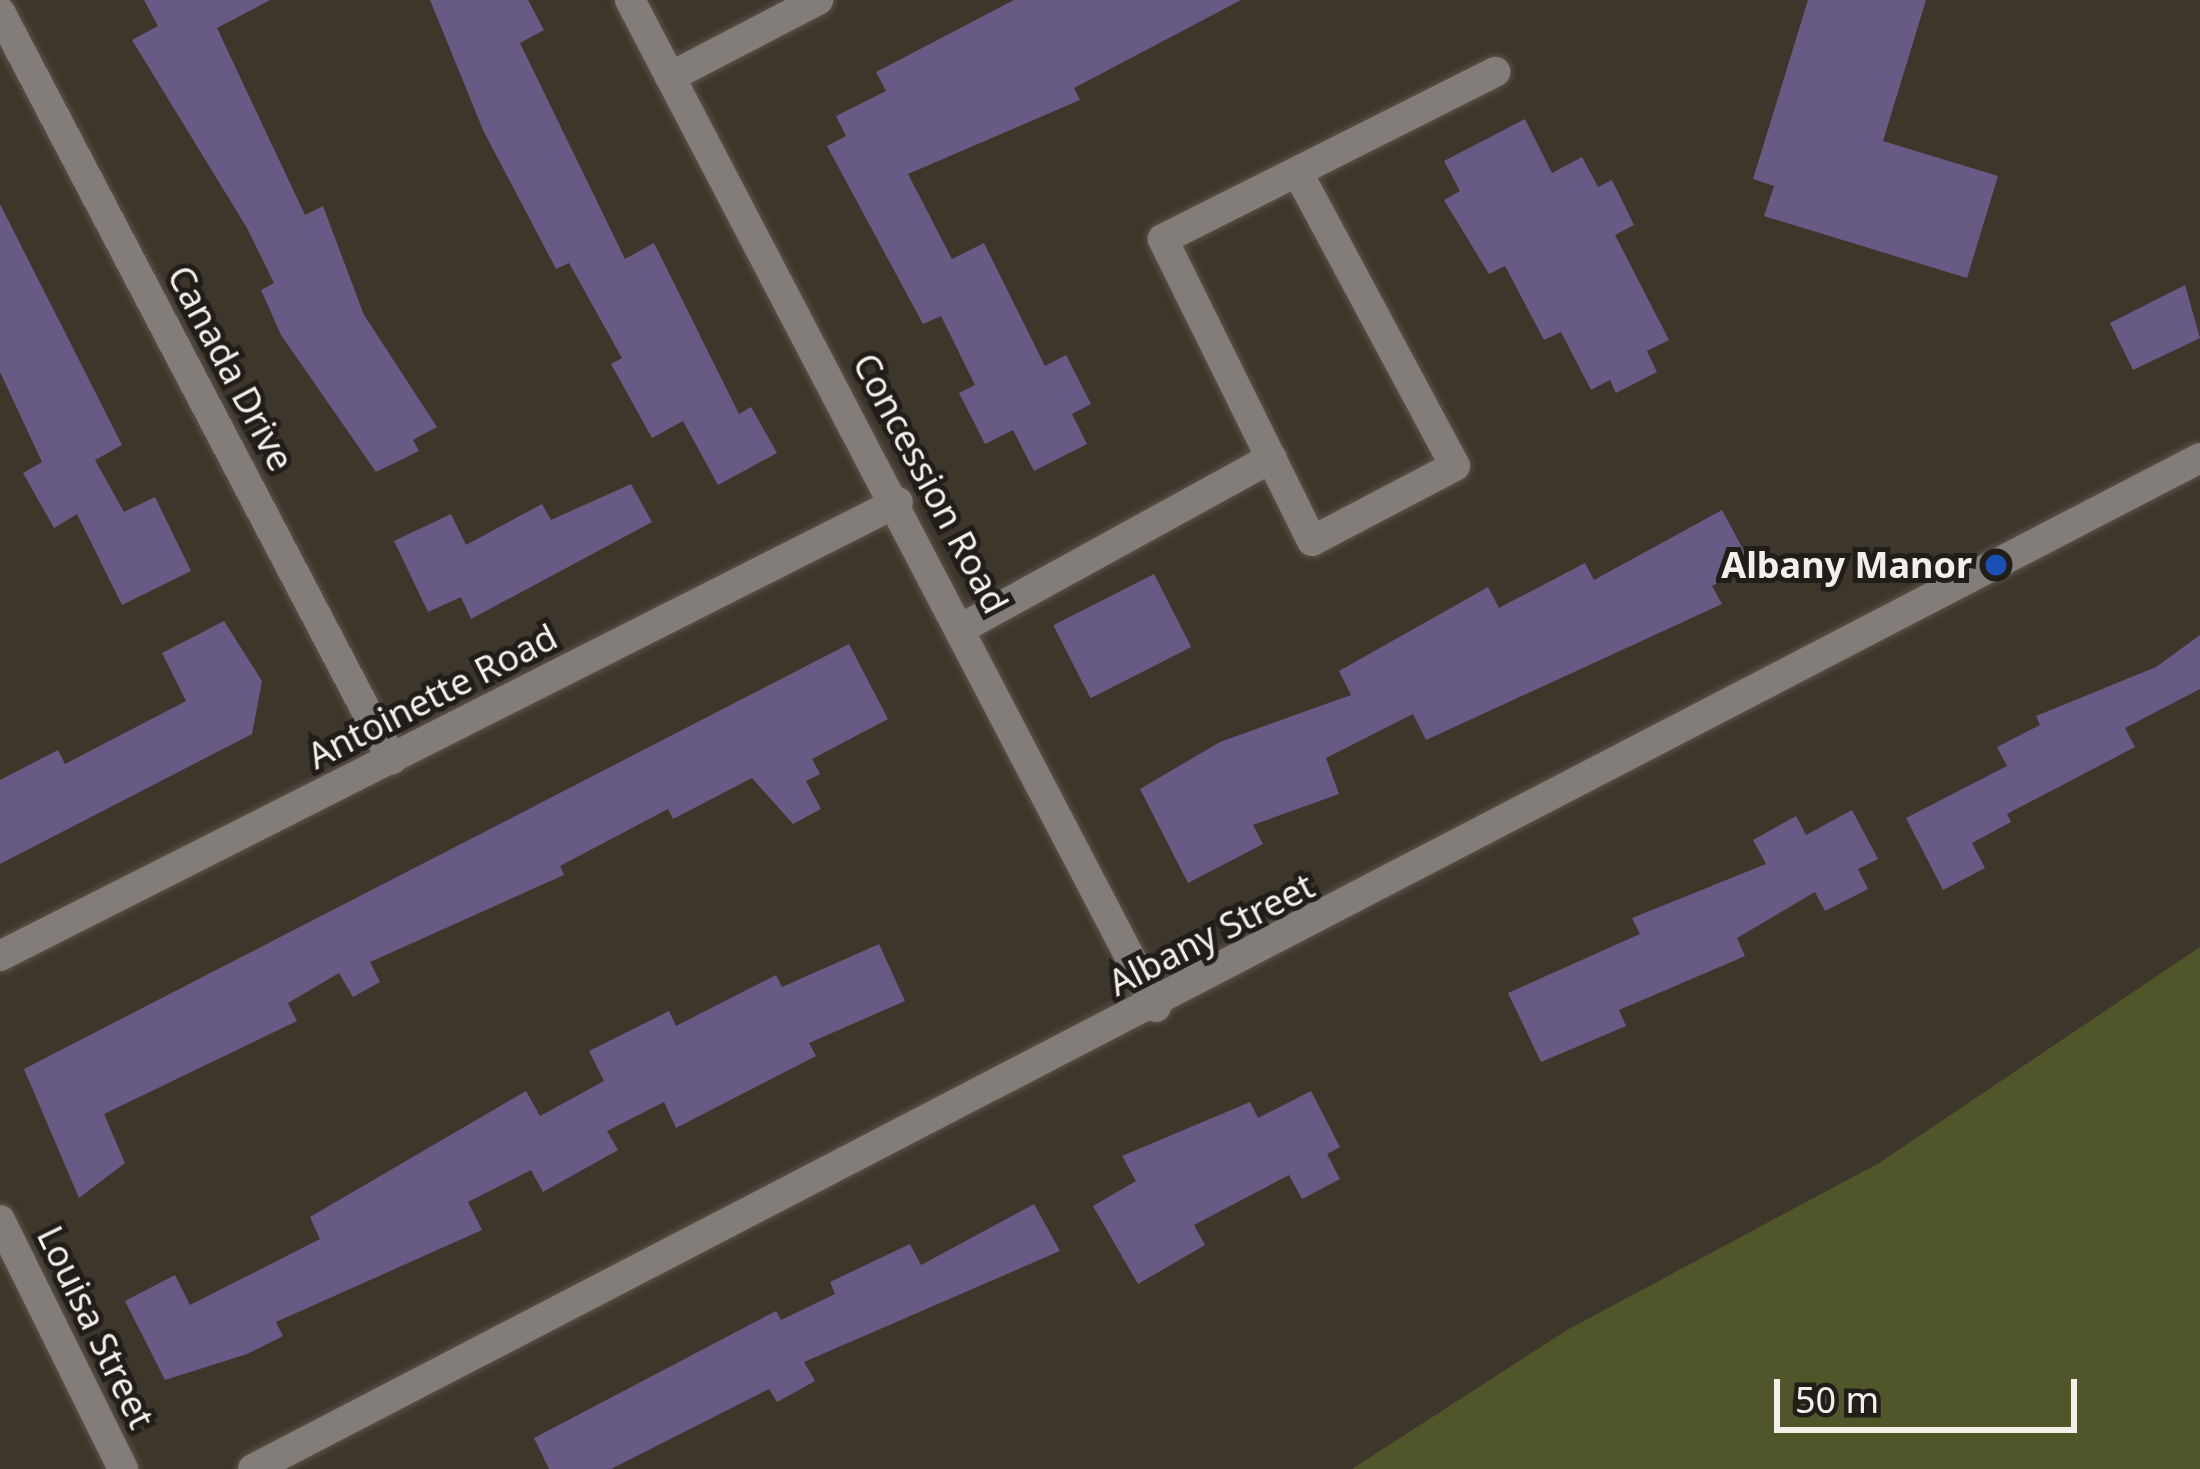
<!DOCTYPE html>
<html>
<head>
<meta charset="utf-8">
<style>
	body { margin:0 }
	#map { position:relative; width:2200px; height:1469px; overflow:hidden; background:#3d362b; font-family:"Noto Sans",sans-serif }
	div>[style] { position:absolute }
	.green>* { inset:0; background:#50552a }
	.building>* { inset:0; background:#675b85; transform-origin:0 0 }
	.roads { filter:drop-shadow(0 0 3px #5a5449) drop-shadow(0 0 3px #5a5449) }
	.minor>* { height:30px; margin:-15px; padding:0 15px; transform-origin:15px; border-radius:15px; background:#827d78 }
	.dots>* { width:33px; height:33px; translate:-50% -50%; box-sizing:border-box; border:6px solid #211e19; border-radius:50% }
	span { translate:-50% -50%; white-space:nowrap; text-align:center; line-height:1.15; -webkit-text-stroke:10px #211e19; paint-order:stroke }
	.street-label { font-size:36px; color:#f4efe8 }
	.poi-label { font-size:36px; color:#f4efe8; font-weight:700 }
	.right { translate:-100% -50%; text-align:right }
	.scale { position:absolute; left:1774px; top:1379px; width:303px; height:54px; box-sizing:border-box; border:6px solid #f4efe8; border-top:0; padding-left:15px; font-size:36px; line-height:42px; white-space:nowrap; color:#f4efe8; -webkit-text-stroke:9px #211e19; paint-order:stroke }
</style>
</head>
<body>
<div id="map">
	<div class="green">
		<i style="clip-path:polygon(2200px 947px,2200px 1469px,1352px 1469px,1567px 1330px,1879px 1163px)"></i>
	</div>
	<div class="building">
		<i style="clip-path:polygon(144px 0,270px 0,217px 28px,305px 215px,323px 206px,364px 315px,437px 427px,413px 440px,419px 451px,376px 472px,281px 335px,261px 290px,274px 283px,247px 228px,132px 40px,158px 26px)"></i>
		<i style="clip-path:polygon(430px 0,528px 0,544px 30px,520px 43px,625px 259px,654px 243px,739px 414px,751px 407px,777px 453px,718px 485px,683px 421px,652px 438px,611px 364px,622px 358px,569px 263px,556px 269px,483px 130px)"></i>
		<i style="clip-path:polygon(1014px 0,1241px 0,1074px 88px,1080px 100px,908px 174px,952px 259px,984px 243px,1045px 366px,1066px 355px,1091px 404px,1072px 414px,1087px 444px,1034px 471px,1013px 430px,985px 444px,959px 393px,975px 385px,941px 316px,923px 324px,827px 146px,846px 136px,836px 116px,886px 91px,876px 72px)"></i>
		<i style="clip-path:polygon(1808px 0,1926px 0,1883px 141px,1998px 176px,1967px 278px,1764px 216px,1774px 186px,1753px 179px)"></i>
		<i style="clip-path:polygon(1525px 119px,1552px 173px,1582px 157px,1598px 187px,1612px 180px,1634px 225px,1615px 235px,1669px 340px,1647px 351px,1657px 372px,1616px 393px,1610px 380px,1591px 390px,1561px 332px,1544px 340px,1505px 266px,1489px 274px,1444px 200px,1460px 191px,1444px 161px)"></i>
		<i style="clip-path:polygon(0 204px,122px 445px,95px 460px,124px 512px,155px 497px,191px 571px,122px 605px,77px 514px,54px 528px,23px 473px,42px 462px,0 372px)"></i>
		<i style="clip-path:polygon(2185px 285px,2200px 338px,2133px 370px,2110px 323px)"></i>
		<i style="clip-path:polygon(631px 484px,652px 522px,471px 619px,461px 597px,428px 612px,394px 541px,451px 514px,466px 545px,542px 504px,551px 520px)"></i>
		<i style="clip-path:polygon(1722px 510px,1751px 564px,1712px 586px,1722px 604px,1426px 740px,1413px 714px,1326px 758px,1339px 794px,1253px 825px,1263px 844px,1188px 883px,1140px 789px,1220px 742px,1351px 695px,1339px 671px,1488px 587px,1499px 608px,1585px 563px,1594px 580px)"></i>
		<i style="left:1154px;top:574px;width:82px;height:113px;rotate:63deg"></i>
		<i style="clip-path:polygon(224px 621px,262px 681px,252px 734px,0 864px,0 780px,58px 750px,65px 764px,186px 701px,162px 653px)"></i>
		<i style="clip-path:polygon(2200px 635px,2200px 689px,2125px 728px,2135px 747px,2007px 814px,2011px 822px,1972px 843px,1985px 868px,1943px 890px,1906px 818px,2007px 766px,1997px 747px,2040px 725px,2036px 716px,2156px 667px)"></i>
		<i style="clip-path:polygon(849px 644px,888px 719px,812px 759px,820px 774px,806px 781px,821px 809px,793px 824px,752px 778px,673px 819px,668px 809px,560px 866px,564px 875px,370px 962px,380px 982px,353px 997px,339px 973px,288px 1003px,297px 1021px,104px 1114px,125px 1163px,79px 1198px,24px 1069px)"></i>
		<i style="clip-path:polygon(1852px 810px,1878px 859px,1858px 869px,1868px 889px,1825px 911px,1815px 892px,1737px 938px,1745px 956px,1619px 1010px,1626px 1026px,1541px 1062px,1508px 993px,1640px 934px,1632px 918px,1766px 864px,1753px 840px,1796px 816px,1806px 835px)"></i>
		<i style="clip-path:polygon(879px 944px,905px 1001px,809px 1043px,816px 1056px,676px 1128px,664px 1102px,607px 1131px,618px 1150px,543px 1192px,531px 1170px,468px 1202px,482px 1230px,276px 1322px,283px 1336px,247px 1354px,165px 1380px,125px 1301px,175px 1275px,190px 1305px,320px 1239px,310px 1217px,526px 1091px,540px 1116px,604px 1081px,589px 1051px,669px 1011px,676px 1026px,776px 975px,782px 987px)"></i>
		<i style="clip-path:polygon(1311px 1091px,1340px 1147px,1327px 1154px,1340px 1179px,1302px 1199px,1289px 1175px,1194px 1225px,1205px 1245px,1138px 1284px,1093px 1206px,1136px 1181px,1122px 1156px,1250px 1102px,1258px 1118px)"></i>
		<i style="clip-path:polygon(1034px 1204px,1060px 1251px,804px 1362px,815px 1381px,777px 1402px,769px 1389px,611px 1469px,549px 1469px,534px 1438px,776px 1311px,781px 1320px,835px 1294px,830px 1282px,910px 1244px,921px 1265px)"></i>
	</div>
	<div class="roads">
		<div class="minor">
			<i style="left:630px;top:0;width:1136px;rotate:62.42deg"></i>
			<i style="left:0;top:12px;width:844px;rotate:62.34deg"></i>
			<i style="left:670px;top:77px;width:167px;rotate:-27.5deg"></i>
			<i style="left:1298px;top:173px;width:332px;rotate:61.8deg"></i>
			<i style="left:1455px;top:466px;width:161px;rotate:152.3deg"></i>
			<i style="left:1312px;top:541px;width:337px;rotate:-116.3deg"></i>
			<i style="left:1163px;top:239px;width:372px;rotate:-26.7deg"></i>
			<i style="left:964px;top:627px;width:351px;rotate:-28.8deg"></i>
			<i style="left:0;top:956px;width:1006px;rotate:-26.82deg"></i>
			<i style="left:0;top:1220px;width:278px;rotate:63.7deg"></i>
			<i style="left:253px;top:1469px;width:2194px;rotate:-27.44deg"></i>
		</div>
	</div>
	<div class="dots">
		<i style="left:1996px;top:565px;background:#1a4fb4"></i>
	</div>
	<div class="street-label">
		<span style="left:231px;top:368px;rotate:62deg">Canada Drive</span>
		<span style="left:931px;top:483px;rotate:62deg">Concession Road</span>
		<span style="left:432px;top:696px;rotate:-27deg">Antoinette Road</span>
		<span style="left:1211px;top:934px;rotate:-27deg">Albany Street</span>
		<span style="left:96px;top:1327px;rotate:64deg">Louisa Street</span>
	</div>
	<div class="poi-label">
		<span class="right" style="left:1972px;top:565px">Albany Manor</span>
	</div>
	<div class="scale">50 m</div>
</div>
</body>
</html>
